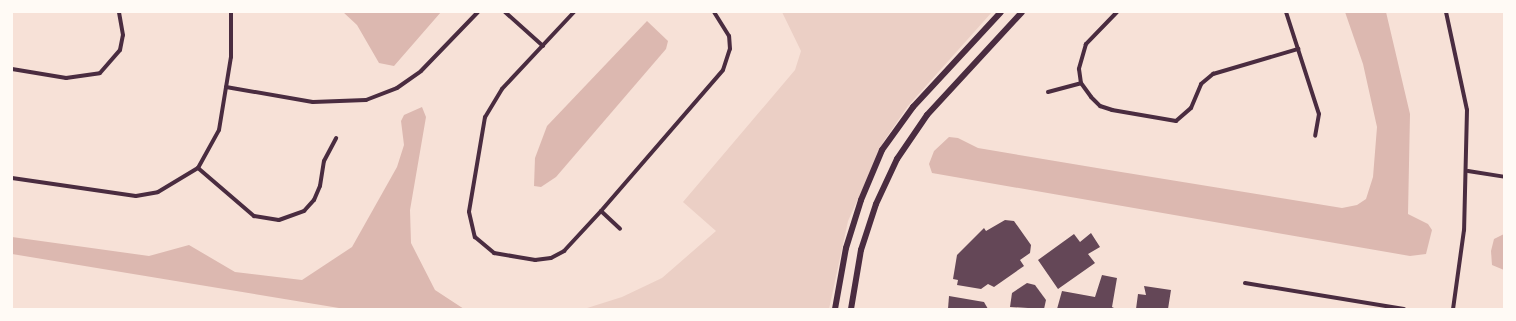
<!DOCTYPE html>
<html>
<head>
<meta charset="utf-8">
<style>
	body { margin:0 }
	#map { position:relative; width:1516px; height:321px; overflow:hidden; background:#f7e1d7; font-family:Figtree,sans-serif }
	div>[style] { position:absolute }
	.green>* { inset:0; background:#ebcfc5 }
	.water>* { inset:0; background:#dcb8b0 }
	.building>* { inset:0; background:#644757 }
	.minor>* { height:4px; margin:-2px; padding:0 2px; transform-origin:2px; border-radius:2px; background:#4a2c40 }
	.tertiary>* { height:6px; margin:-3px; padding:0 3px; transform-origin:3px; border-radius:3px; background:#4a2c40 }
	span { translate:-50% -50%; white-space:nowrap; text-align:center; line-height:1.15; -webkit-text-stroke:3.5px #fffaf5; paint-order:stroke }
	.frame { position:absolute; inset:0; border:13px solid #fffaf5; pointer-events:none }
</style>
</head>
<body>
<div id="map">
	<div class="green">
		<i style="clip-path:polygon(782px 12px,992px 12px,908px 106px,884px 141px,848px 221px,829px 309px,584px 309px,622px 297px,662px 278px,716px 231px,683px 202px,795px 70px,801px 51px)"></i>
	</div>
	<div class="water">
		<i style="clip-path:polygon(343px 12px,441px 12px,394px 66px,379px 63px,357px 25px)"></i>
		<i style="clip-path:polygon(1345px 12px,1386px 12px,1410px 114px,1408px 214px,1428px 224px,1432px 230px,1426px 254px,1410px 256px,932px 173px,929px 164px,934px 151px,949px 137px,958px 138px,978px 148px,1115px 171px,1342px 208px,1357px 205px,1366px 199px,1373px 177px,1377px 127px,1363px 64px)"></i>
		<i style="clip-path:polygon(647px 21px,668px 41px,666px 49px,556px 177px,541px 187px,534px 186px,535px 158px,547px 126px)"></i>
		<i style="clip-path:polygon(422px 107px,426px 117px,410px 210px,411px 243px,435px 290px,464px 309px,345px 309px,12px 254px,12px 237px,149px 256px,189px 245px,235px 272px,302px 280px,352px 247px,397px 167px,404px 145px,401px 121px,404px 115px)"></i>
		<i style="clip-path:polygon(1504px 234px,1504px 270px,1492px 265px,1491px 251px,1494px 239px)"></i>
	</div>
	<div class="building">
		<i style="clip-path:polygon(1005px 220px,1014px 221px,1031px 245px,1030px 253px,1020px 260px,1024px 266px,994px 287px,988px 284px,981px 289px,957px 285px,958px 280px,953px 279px,957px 255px,984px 228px,986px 231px)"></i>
		<i style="clip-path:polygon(1091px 233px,1100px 247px,1088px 254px,1095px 263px,1058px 289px,1038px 260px,1074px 234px,1080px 242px)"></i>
		<i style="clip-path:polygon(1102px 275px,1117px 278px,1112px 307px,1116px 309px,1057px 309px,1062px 291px,1095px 297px)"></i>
		<i style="clip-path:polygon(1027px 283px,1035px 285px,1046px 300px,1044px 309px,1010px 307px,1012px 293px)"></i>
		<i style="clip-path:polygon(1144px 286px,1171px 290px,1168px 309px,1136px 309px,1138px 294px,1146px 295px)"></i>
		<i style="clip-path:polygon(949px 296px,984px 302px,988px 309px,948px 309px)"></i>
	</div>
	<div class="minor">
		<i style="left:505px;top:12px;width:51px;rotate:41.8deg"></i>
		<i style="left:574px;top:12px;width:105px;rotate:133.1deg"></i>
		<i style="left:502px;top:89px;width:33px;rotate:121deg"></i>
		<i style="left:485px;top:117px;width:96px;rotate:99.6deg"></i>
		<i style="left:469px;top:212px;width:26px;rotate:77deg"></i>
		<i style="left:475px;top:237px;width:25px;rotate:40deg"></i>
		<i style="left:494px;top:253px;width:42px;rotate:9.7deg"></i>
		<i style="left:535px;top:260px;width:16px;rotate:-7deg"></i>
		<i style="left:551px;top:258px;width:15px;rotate:-28deg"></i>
		<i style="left:564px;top:251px;width:54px;rotate:-47.2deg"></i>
		<i style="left:601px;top:211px;width:186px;rotate:-49.1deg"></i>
		<i style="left:723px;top:70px;width:22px;rotate:-72deg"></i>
		<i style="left:730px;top:49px;width:13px;rotate:-94deg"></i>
		<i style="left:729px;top:36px;width:28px;rotate:-122deg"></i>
		<i style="left:1117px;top:12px;width:45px;rotate:134.1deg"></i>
		<i style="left:1086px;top:44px;width:26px;rotate:106deg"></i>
		<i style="left:1079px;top:69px;width:14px;rotate:82deg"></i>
		<i style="left:1081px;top:83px;width:17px;rotate:54deg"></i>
		<i style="left:1091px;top:97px;width:13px;rotate:45deg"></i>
		<i style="left:1100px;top:106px;width:13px;rotate:18deg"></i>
		<i style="left:1112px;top:110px;width:65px;rotate:9.8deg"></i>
		<i style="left:1176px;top:121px;width:20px;rotate:-41deg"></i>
		<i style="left:1191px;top:108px;width:26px;rotate:-67deg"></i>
		<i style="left:1201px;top:84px;width:16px;rotate:-40deg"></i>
		<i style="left:1213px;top:74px;width:89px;rotate:-16.4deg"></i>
		<i style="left:1286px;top:12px;width:107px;rotate:72.1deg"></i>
		<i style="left:1319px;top:114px;width:22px;rotate:100deg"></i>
		<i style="left:1446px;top:12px;width:100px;rotate:77.9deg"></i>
		<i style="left:1467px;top:110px;width:120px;rotate:91.4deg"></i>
		<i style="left:1464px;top:230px;width:80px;rotate:97.9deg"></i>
		<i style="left:12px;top:69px;width:55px;rotate:9.5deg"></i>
		<i style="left:66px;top:78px;width:34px;rotate:-8deg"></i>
		<i style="left:100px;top:73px;width:30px;rotate:-49deg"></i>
		<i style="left:120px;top:50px;width:15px;rotate:-79deg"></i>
		<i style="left:123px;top:35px;width:23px;rotate:-100deg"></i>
		<i style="left:226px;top:87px;width:88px;rotate:9.8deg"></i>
		<i style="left:313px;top:102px;width:53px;rotate:-2.2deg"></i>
		<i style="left:366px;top:100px;width:33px;rotate:-21deg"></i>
		<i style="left:397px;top:88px;width:29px;rotate:-35deg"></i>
		<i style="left:421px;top:71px;width:82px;rotate:-46deg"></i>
		<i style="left:1048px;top:92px;width:34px;rotate:-15deg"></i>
		<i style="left:198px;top:168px;width:74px;rotate:40.6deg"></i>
		<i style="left:254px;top:216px;width:25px;rotate:9deg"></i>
		<i style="left:279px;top:220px;width:27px;rotate:-20deg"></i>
		<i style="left:304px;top:211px;width:15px;rotate:-48deg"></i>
		<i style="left:314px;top:200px;width:15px;rotate:-67deg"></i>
		<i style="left:320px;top:186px;width:25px;rotate:-81deg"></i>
		<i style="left:324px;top:161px;width:26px;rotate:-62deg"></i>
		<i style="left:1468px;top:171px;width:36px;rotate:9deg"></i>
		<i style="left:12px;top:178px;width:125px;rotate:8.3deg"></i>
		<i style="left:136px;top:196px;width:22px;rotate:-10deg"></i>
		<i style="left:158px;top:192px;width:47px;rotate:-31deg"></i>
		<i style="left:198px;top:168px;width:43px;rotate:-61.1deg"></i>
		<i style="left:219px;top:130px;width:74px;rotate:-80.7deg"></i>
		<i style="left:231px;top:57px;width:45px;rotate:-90deg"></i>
		<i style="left:601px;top:211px;width:26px;rotate:43deg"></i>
		<i style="left:1245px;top:283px;width:161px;rotate:9.3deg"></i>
	</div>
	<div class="tertiary">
		<i style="left:835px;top:309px;width:62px;rotate:-79.8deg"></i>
		<i style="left:846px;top:248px;width:50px;rotate:-72.6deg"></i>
		<i style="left:861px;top:200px;width:54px;rotate:-67.2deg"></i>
		<i style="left:882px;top:150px;width:53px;rotate:-54.2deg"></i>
		<i style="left:913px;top:107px;width:129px;rotate:-47.2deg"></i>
		<i style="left:851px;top:309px;width:60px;rotate:-80.4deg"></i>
		<i style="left:861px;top:250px;width:48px;rotate:-71.9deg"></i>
		<i style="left:876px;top:204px;width:50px;rotate:-65deg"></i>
		<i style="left:897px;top:159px;width:53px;rotate:-55.7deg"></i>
		<i style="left:927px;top:115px;width:140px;rotate:-47.3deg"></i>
	</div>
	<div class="frame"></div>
</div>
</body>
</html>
